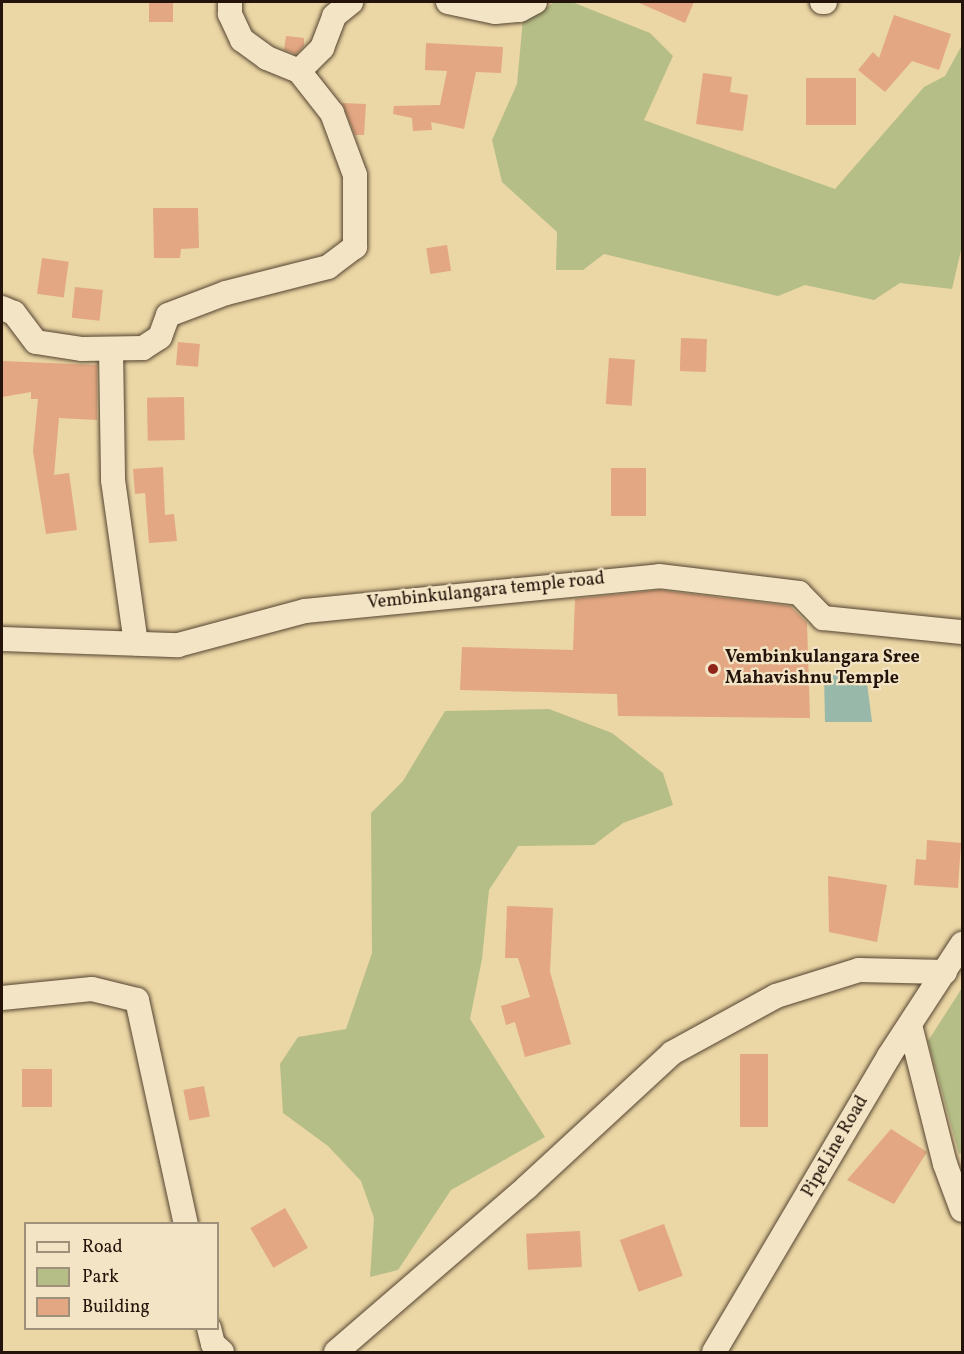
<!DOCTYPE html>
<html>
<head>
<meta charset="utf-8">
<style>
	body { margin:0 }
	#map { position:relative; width:964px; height:1354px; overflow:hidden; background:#ebd6a5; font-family:Vollkorn,serif }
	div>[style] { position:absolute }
	.green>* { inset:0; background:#b6be87 }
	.water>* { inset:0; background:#98b9a9 }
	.building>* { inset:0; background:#e3a783; transform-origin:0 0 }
	.roads { filter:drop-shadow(0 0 2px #554431) drop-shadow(0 0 2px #554431) }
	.minor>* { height:24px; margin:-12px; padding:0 12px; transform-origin:12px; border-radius:12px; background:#f2e4c4 }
	.dots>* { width:16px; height:16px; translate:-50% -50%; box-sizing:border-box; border:3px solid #f2e4c4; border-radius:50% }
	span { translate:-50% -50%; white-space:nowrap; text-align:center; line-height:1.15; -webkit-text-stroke:4.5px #f2e4c4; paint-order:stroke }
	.street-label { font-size:18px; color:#23130a }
	.poi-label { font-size:18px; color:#23130a; font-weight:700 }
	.left { translate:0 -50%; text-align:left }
	.frame { position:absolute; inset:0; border:3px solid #23130a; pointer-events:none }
	.legend { position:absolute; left:24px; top:1222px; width:195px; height:108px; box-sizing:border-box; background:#f2e4c4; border:2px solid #9f907a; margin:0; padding:8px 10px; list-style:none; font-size:18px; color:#23130a }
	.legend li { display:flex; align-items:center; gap:12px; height:30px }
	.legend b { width:30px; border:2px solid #9f907a }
</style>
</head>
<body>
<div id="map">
	<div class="green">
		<i style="clip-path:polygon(554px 2px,572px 2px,650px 33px,673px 56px,644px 120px,835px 189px,924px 87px,945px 76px,962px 45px,962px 246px,952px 289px,900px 283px,874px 300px,805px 285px,778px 296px,604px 254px,583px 270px,556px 270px,557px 232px,502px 182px,492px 140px,517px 84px,523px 19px,540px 13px)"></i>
		<i style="clip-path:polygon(549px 709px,612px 733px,663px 773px,673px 805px,623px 823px,594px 845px,518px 846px,489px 890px,482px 959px,470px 1019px,545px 1137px,451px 1190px,398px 1270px,370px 1277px,374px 1218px,361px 1181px,328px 1146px,283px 1113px,280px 1064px,298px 1037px,346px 1029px,372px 953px,371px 813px,403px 781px,445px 711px)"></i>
		<i style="clip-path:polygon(962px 988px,962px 1153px,959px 1154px,928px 1041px)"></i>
	</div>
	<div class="water">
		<i style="clip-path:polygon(824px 675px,866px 675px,872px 722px,825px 722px)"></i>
	</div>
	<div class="building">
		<i style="left:149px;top:2px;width:24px;height:20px"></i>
		<i style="clip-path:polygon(637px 2px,694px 2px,685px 23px)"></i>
		<i style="clip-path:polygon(894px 15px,951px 34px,939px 70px,912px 61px,885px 92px,858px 70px,873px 52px,879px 58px)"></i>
		<i style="clip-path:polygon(286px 36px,304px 38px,304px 46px,296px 54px,284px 50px)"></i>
		<i style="clip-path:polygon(426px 43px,503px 47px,501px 73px,476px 72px,464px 129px,431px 122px,432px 130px,413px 131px,412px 118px,393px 114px,394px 106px,440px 105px,447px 71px,425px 70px)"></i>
		<i style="clip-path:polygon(703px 73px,732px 77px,730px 92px,748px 95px,743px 131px,696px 124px)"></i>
		<i style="left:806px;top:78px;width:50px;height:47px"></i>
		<i style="clip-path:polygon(342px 103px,366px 104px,364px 135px,355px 135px)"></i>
		<i style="clip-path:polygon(153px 208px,198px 208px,199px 248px,181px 249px,180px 258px,154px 258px)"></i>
		<i style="left:447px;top:245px;width:26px;height:21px;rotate:81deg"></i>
		<i style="left:42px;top:258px;width:27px;height:36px;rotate:8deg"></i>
		<i style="left:75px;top:287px;width:28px;height:31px;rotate:6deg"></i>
		<i style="left:681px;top:338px;width:26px;height:33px;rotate:2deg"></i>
		<i style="left:178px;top:342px;width:22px;height:23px;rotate:5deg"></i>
		<i style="left:609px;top:358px;width:26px;height:46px;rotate:4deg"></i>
		<i style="clip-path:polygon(2px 361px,97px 365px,97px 420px,59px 418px,54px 475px,69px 473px,77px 530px,46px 534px,33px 451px,38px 399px,31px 399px,31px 392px,2px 397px)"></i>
		<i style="left:184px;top:397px;width:43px;height:37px;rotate:89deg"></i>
		<i style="clip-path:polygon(163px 467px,165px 515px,174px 514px,177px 541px,149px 543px,145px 493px,135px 494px,133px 469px)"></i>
		<i style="left:611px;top:468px;width:35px;height:48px"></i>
		<i style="clip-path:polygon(659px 590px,790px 606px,807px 623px,810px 718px,618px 716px,617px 694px,460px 690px,462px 647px,573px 650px,575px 599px)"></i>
		<i style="clip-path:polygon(927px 840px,961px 843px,958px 888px,914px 885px,916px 859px,926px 860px)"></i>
		<i style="clip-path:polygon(828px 876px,887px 885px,877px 942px,829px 932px)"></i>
		<i style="clip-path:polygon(507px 906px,553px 908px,550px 972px,571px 1044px,525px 1057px,515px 1022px,506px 1025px,501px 1006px,530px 997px,518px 958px,505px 958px)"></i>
		<i style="left:740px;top:1054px;width:28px;height:73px"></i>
		<i style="left:22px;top:1069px;width:30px;height:38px"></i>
		<i style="left:204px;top:1086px;width:31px;height:21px;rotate:79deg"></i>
		<i style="clip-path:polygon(891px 1129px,927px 1152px,894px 1204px,847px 1180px)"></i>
		<i style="left:285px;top:1208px;width:46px;height:40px;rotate:60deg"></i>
		<i style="left:664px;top:1224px;width:55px;height:47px;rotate:70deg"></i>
		<i style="left:580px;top:1231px;width:36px;height:54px;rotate:87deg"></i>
	</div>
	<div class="roads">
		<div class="minor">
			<i style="left:448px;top:2px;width:48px;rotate:12deg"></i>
			<i style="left:495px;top:12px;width:25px;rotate:-5deg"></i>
			<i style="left:520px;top:10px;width:17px;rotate:-28deg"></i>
			<i style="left:822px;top:2px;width:3px"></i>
			<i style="left:299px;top:71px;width:33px;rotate:-45deg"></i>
			<i style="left:322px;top:48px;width:34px;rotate:-69deg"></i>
			<i style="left:334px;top:16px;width:22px;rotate:-39deg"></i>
			<i style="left:2px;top:308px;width:13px;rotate:23deg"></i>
			<i style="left:14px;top:313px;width:36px;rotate:53deg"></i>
			<i style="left:36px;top:342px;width:47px;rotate:8.7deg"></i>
			<i style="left:82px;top:349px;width:61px;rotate:-0.9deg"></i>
			<i style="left:143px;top:348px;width:20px;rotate:-33deg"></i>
			<i style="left:160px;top:337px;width:23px;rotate:-70deg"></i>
			<i style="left:168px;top:315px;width:62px;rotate:-20.8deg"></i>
			<i style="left:226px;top:293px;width:105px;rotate:-14.3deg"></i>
			<i style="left:328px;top:267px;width:34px;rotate:-37deg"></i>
			<i style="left:355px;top:247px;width:72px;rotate:-90deg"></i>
			<i style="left:355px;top:175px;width:66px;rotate:-110.4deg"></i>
			<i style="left:332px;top:113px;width:53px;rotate:-128.2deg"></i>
			<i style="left:299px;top:71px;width:35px;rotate:-158deg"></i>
			<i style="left:267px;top:58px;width:31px;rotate:-144deg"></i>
			<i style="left:242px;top:40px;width:29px;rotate:-115deg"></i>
			<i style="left:230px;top:14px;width:12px;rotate:-90deg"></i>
			<i style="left:111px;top:349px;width:131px;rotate:89.1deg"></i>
			<i style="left:113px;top:480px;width:165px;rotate:82deg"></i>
			<i style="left:2px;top:639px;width:176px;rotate:2deg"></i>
			<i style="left:178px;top:645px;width:131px;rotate:-15deg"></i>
			<i style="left:305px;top:611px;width:356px;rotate:-5.6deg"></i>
			<i style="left:659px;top:576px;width:141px;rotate:6.9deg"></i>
			<i style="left:799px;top:593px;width:35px;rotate:46deg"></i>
			<i style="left:823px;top:618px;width:140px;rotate:5.8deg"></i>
			<i style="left:2px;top:998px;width:90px;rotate:-5.7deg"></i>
			<i style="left:92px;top:989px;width:46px;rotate:13.7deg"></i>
			<i style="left:137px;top:1000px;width:229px;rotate:77.7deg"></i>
			<i style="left:910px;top:1025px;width:143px;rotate:75.9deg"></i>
			<i style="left:945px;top:1164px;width:49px;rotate:69.7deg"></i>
			<i style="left:209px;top:1328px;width:16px;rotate:76deg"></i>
			<i style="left:213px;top:1344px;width:12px;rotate:42deg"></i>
			<i style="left:336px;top:1352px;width:252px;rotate:-40.8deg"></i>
			<i style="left:527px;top:1187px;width:197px;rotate:-42.7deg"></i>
			<i style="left:672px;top:1053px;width:119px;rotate:-28.7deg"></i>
			<i style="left:776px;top:996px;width:87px;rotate:-17.4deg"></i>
			<i style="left:859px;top:970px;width:86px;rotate:1.3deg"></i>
			<i style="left:714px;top:1352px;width:344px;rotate:-59.4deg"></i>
			<i style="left:889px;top:1056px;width:134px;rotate:-56.9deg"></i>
		</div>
	</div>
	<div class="dots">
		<i style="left:713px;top:669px;background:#8f2418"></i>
	</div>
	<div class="street-label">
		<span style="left:486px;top:592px;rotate:-6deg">Vembinkulangara temple road</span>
		<span style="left:836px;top:1147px;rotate:-60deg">PipeLine Road</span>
	</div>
	<div class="poi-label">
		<span class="left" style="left:725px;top:669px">Vembinkulangara Sree<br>Mahavishnu Temple</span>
	</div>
	<div class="frame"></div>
	<ul class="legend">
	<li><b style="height:8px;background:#f2e4c4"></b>Road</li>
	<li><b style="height:16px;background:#b6be87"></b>Park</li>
	<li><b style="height:16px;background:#e3a783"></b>Building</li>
	</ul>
</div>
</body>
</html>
